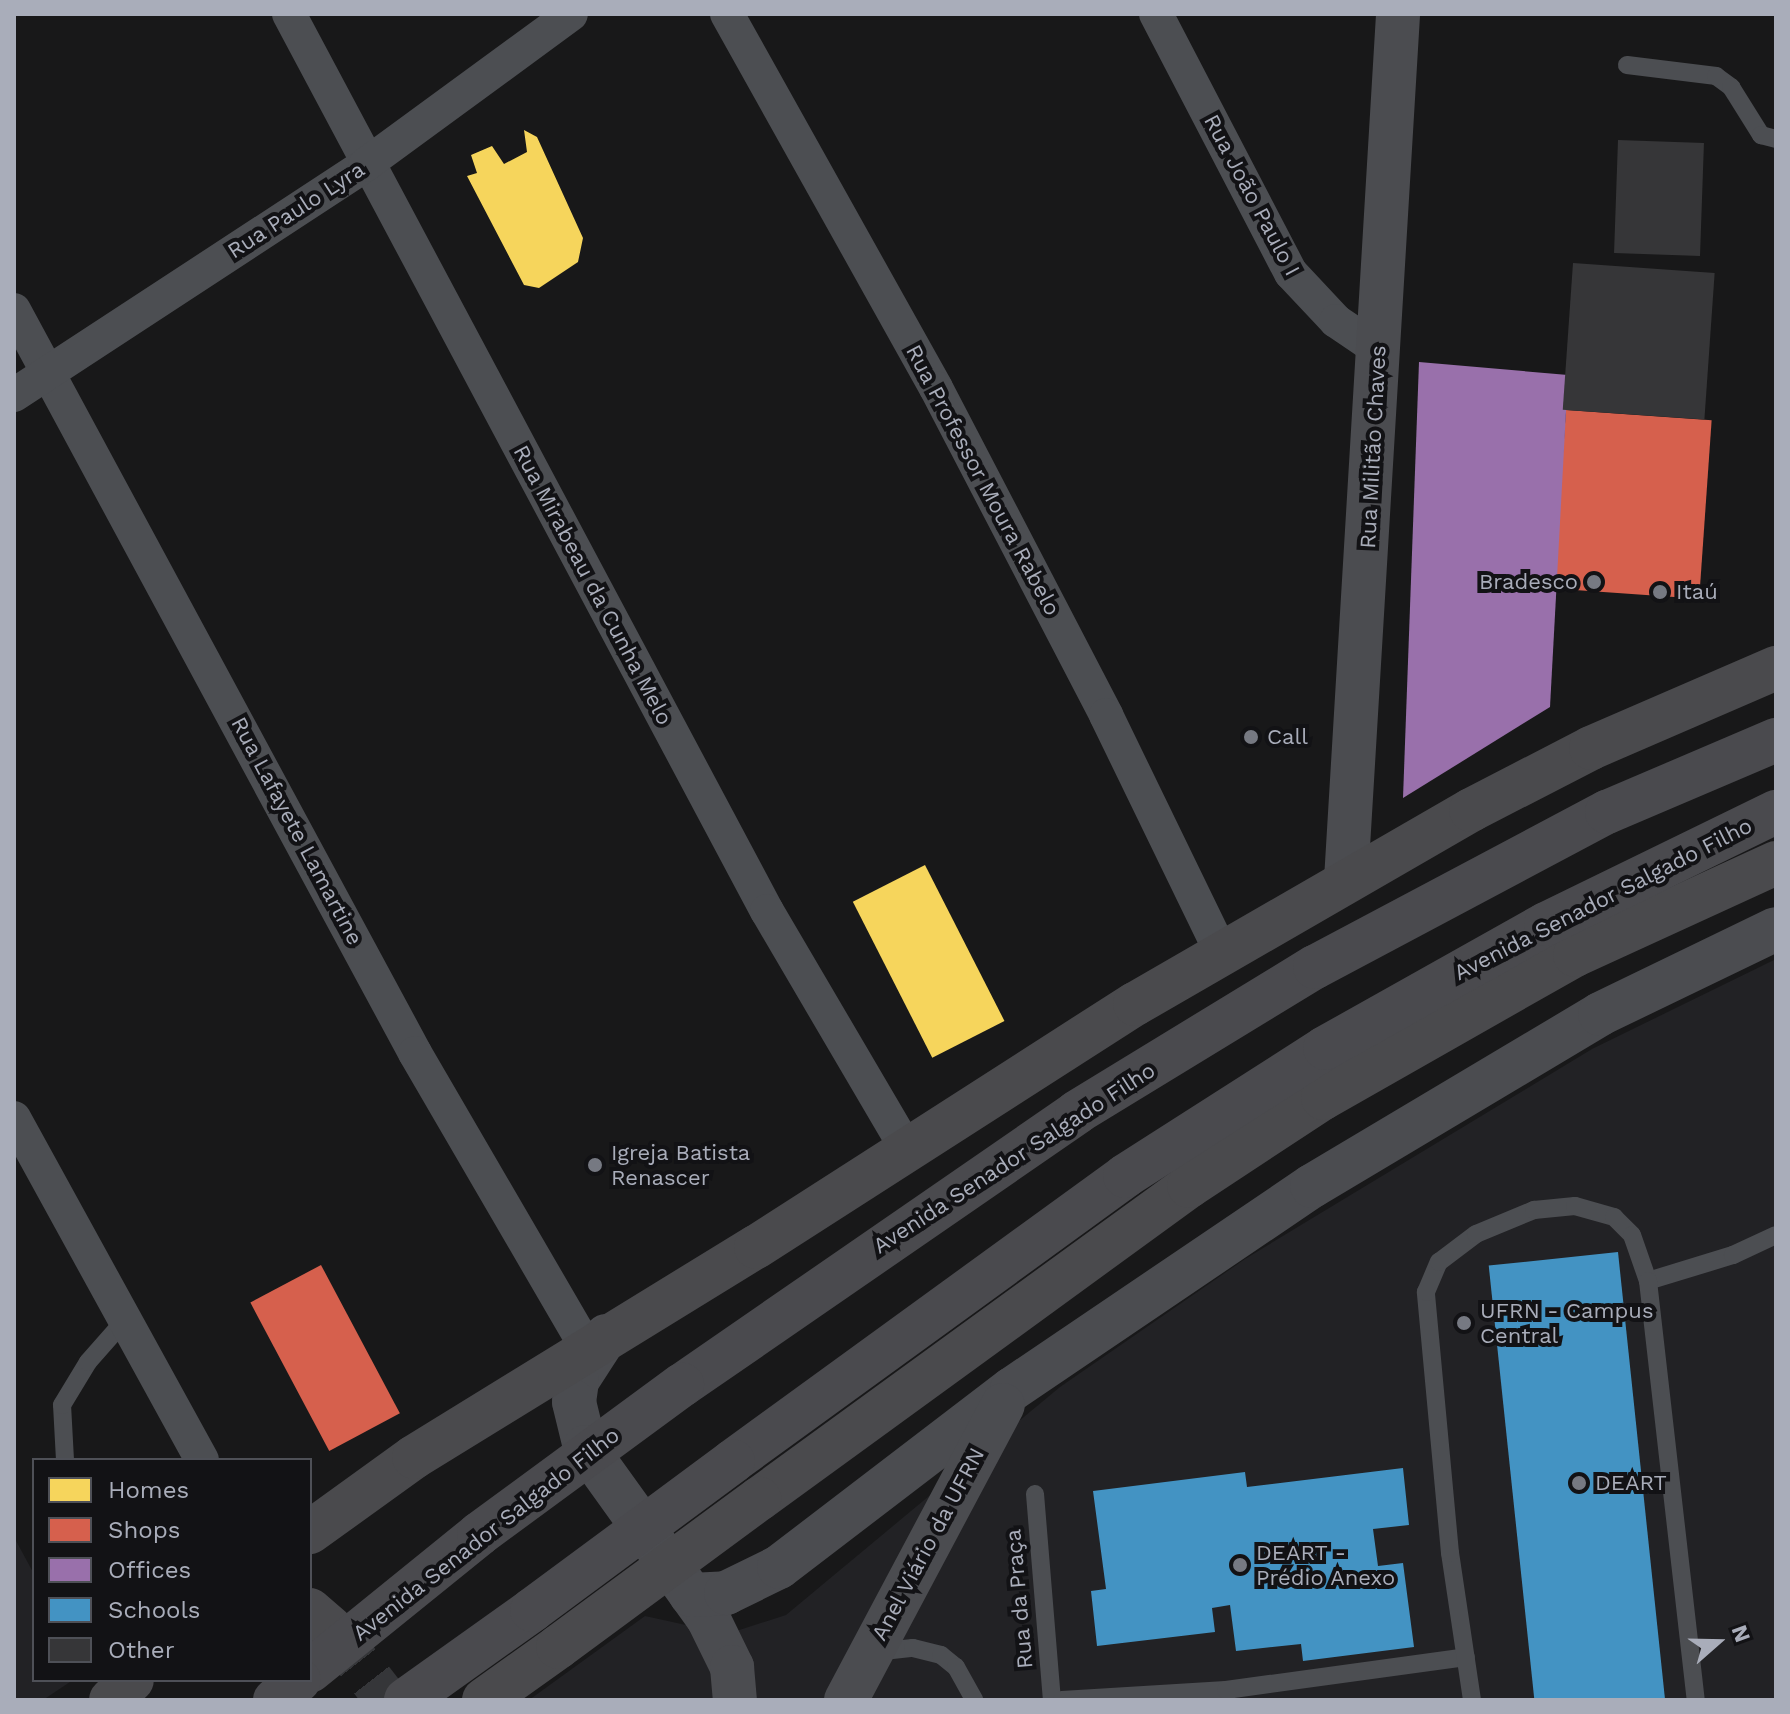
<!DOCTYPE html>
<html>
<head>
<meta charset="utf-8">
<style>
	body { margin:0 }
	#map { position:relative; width:1790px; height:1714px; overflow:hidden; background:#181819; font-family:"Work Sans",sans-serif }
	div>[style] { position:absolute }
	.built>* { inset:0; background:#222225 }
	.homes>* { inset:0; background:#f6d55c; transform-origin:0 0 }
	.shops>* { inset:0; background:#d6604d; transform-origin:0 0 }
	.offices>* { inset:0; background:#9970ab }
	.schools>* { inset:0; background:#4393c3; transform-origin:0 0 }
	.building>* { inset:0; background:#363638; transform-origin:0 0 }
	.primary-tunnel>* { height:44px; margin-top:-22px; transform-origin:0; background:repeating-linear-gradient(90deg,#353639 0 44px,transparent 0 66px) }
	.lane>* { height:18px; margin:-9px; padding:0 9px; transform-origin:9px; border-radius:9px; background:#4c4e52 }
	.street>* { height:34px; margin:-17px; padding:0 17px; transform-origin:17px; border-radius:17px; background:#4c4e52 }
	.secondary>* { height:44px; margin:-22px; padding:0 22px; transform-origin:22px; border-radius:22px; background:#4b4c50 }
	.primary>* { height:44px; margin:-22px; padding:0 22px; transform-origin:22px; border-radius:22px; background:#4a4a4d }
	.highway>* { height:44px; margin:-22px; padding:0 22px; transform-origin:22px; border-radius:22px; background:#4a4a4e }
	.primary-bridge>* { height:44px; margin:-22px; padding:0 22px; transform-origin:22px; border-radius:22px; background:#4a4a4d }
	.highway-bridge>* { height:44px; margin:-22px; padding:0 22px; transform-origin:22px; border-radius:22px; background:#4a4a4e }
	.dots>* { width:22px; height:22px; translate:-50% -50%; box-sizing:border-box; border:4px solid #121215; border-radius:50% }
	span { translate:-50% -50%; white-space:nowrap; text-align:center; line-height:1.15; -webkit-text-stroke:8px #121215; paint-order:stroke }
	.street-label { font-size:22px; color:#a9adba }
	.poi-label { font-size:22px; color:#a9adba }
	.right { translate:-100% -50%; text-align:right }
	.left { translate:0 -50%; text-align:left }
	.frame { position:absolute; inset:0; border:16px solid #a9adba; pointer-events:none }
	.legend { position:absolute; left:32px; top:1458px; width:280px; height:224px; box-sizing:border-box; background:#121215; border:2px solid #4e5057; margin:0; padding:10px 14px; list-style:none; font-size:24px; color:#a9adba }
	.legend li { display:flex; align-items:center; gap:16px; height:40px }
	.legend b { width:40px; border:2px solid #4e5057 }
	.north { position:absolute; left:1678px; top:1602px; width:80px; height:80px; -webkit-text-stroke:6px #121215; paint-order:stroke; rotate:70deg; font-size:22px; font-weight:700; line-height:32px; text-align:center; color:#a9adba }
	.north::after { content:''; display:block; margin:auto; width:28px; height:36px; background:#a9adba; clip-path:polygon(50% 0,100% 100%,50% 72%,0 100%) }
</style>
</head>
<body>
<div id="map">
	<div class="built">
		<i style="clip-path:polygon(1776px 959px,1776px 1700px,529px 1700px,645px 1616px,727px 1634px,786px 1615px,1060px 1387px,1245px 1259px,1592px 1049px)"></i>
		<i style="clip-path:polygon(14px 1537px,34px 1574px,34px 1680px,73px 1680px,43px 1700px,14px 1700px)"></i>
	</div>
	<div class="homes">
		<i style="clip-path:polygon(524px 130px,537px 137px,583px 238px,578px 262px,539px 288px,524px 285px,467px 176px,477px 173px,471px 155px,492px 146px,504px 164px,527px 152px)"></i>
		<i style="left:925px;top:865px;width:175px;height:81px;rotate:63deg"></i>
	</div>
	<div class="shops">
		<i style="left:1566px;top:410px;width:146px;height:179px;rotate:4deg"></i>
		<i style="left:321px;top:1265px;width:168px;height:80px;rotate:62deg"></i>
	</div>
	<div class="offices">
		<i style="clip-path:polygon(1419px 362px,1568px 375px,1550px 707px,1403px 798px)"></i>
	</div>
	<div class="schools">
		<i style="left:1618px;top:1252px;width:451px;height:130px;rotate:84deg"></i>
		<i style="clip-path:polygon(1403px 1468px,1409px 1525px,1373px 1529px,1378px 1566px,1403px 1563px,1414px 1647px,1303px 1661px,1301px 1644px,1236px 1651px,1230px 1605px,1212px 1608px,1215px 1632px,1097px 1646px,1091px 1591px,1106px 1589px,1093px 1491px,1245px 1472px,1247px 1487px)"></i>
	</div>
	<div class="building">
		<i style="left:1618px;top:140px;width:86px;height:113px;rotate:2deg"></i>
		<i style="left:1573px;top:263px;width:142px;height:147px;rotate:4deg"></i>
	</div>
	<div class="primary-tunnel">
		<i style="left:331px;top:1628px;width:91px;rotate:52.1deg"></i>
	</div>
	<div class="lane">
		<i style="left:1627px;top:65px;width:90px;rotate:7deg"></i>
		<i style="left:1716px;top:76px;width:19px;rotate:36deg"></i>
		<i style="left:1731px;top:87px;width:57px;rotate:58deg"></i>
		<i style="left:1761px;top:135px;width:16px;rotate:15deg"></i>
		<i style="left:1648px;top:1281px;width:89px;rotate:-17deg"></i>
		<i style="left:1733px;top:1255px;width:47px;rotate:-24.9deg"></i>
		<i style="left:65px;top:1460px;width:55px;rotate:-93.1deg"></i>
		<i style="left:62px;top:1405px;width:50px;rotate:-58.8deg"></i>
		<i style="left:88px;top:1362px;width:56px;rotate:-48.6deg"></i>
		<i style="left:1035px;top:1494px;width:207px;rotate:85.3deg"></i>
		<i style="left:874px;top:1652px;width:39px;rotate:-6deg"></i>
		<i style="left:913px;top:1648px;width:29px;rotate:14deg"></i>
		<i style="left:941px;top:1655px;width:19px;rotate:39deg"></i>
		<i style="left:956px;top:1667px;width:38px;rotate:61deg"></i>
		<i style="left:1062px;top:1700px;width:164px;rotate:-3.5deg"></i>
		<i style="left:1226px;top:1690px;width:242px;rotate:-7.8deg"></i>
		<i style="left:1472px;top:1700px;width:149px;rotate:-98.5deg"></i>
		<i style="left:1450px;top:1553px;width:262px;rotate:-95.3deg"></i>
		<i style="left:1426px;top:1292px;width:33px;rotate:-67deg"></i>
		<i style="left:1439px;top:1262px;width:46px;rotate:-37.1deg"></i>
		<i style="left:1476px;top:1234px;width:63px;rotate:-22.5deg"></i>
		<i style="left:1534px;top:1210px;width:41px;rotate:-5.6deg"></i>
		<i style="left:1575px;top:1206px;width:41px;rotate:15.8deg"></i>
		<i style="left:1614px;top:1217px;width:25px;rotate:45deg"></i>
		<i style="left:1632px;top:1235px;width:49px;rotate:70.8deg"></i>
		<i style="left:1648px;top:1281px;width:422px;rotate:83.5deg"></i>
	</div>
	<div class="street">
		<i style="left:289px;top:14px;width:1016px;rotate:61.95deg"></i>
		<i style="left:767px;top:911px;width:277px;rotate:59.6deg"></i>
		<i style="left:727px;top:14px;width:428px;rotate:60.8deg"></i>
		<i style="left:936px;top:388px;width:369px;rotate:62.5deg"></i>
		<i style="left:1106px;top:715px;width:266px;rotate:64.1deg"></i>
		<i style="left:1156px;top:14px;width:292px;rotate:62.5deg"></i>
		<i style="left:1291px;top:273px;width:66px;rotate:46.8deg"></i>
		<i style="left:1336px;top:321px;width:52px;rotate:34deg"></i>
		<i style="left:14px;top:310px;width:844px;rotate:61.64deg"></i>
		<i style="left:415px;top:1053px;width:341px;rotate:59.8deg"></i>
		<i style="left:14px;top:395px;width:420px;rotate:-33.2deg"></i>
		<i style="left:365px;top:165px;width:255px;rotate:-36.2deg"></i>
		<i style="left:14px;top:1118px;width:390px;rotate:61.2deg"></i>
	</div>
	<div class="secondary">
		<i style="left:1346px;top:880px;width:868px;rotate:-86.56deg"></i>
		<i style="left:606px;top:1336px;width:54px;rotate:122.8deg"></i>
		<i style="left:577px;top:1381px;width:21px;rotate:98deg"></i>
		<i style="left:574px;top:1402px;width:46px;rotate:76.3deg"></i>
		<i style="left:585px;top:1447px;width:211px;rotate:54.3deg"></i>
		<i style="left:708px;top:1618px;width:55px;rotate:63.9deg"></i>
		<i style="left:732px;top:1667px;width:33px;rotate:85deg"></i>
		<i style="left:691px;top:1595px;width:35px;rotate:-3deg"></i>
		<i style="left:726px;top:1593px;width:59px;rotate:-26.1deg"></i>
		<i style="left:779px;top:1567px;width:293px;rotate:-37.4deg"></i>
		<i style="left:1012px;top:1389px;width:362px;rotate:-34.1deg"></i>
		<i style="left:1312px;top:1186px;width:335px;rotate:-30.8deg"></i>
		<i style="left:1600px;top:1014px;width:195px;rotate:-25.8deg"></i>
		<i style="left:846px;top:1700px;width:334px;rotate:-62deg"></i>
	</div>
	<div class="primary">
		<i style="left:759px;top:1499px;width:532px;rotate:-36.05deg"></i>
		<i style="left:1189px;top:1186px;width:160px;rotate:-33.3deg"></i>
		<i style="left:1323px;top:1098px;width:290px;rotate:-29.6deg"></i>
		<i style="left:1575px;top:955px;width:221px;rotate:-24.6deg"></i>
		<i style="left:310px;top:1532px;width:128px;rotate:-35.8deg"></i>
		<i style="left:414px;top:1457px;width:401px;rotate:-31.6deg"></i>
		<i style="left:756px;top:1247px;width:450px;rotate:-32.7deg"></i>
		<i style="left:1135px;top:1004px;width:388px;rotate:-30deg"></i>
		<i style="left:1471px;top:810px;width:135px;rotate:-27.3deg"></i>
		<i style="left:1591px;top:748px;width:202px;rotate:-23.4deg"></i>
		<i style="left:310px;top:1610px;width:28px;rotate:41deg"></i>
		<i style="left:111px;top:1700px;width:29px;rotate:-44deg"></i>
		<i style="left:484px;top:1700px;width:91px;rotate:-35.6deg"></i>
	</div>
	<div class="highway">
		<i style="left:682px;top:1385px;width:480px;rotate:-34.6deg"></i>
		<i style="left:1077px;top:1112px;width:279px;rotate:-31.4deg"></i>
		<i style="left:1315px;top:967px;width:331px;rotate:-28deg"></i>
		<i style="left:1607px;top:812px;width:184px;rotate:-23.1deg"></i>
		<i style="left:733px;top:1461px;width:485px;rotate:-36deg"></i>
		<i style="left:1125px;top:1176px;width:237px;rotate:-32.6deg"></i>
		<i style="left:1325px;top:1048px;width:253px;rotate:-29.3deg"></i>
		<i style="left:1546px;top:924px;width:256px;rotate:-26deg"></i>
		<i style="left:310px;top:1671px;width:218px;rotate:-39deg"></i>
		<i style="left:275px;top:1700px;width:31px;rotate:-40deg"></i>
		<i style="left:406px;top:1700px;width:155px;rotate:-35.5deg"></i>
	</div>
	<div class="primary-bridge">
		<i style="left:558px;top:1647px;width:250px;rotate:-36.4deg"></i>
	</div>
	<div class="highway-bridge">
		<i style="left:479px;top:1534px;width:252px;rotate:-36.3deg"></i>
		<i style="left:532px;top:1610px;width:250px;rotate:-36.5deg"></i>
	</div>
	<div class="dots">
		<i style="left:1594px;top:582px;background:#767982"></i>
		<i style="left:1660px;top:592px;background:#767982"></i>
		<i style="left:1251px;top:737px;background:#767982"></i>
		<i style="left:595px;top:1165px;background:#767982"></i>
		<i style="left:1464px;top:1323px;background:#767982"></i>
		<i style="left:1579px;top:1483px;background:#767982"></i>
		<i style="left:1240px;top:1565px;background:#767982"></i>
	</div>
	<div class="street-label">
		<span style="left:1252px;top:195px;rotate:62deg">Rua João Paulo I</span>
		<span style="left:296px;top:210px;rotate:-33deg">Rua Paulo Lyra</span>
		<span style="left:1373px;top:447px;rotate:-87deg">Rua Militão Chaves</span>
		<span style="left:983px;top:480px;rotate:62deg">Rua Professor Moura Rabelo</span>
		<span style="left:593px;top:585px;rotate:62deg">Rua Mirabeau da Cunha Melo</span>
		<span style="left:297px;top:831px;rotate:62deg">Rua Lafayete Lamartine</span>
		<span style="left:1603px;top:899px;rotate:-27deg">Avenida Senador Salgado Filho</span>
		<span style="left:1014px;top:1158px;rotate:-33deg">Avenida Senador Salgado Filho</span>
		<span style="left:486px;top:1534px;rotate:-38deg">Avenida Senador Salgado Filho</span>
		<span style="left:928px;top:1544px;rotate:-62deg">Anel Viário da UFRN</span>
		<span style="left:1019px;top:1599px;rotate:-95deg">Rua da Praça</span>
	</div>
	<div class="poi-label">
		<span class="right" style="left:1578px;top:582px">Bradesco</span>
		<span class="left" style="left:1676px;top:592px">Itaú</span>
		<span class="left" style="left:1267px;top:737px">Call</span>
		<span class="left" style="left:611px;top:1165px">Igreja Batista<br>Renascer</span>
		<span class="left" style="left:1480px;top:1323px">UFRN - Campus<br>Central</span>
		<span class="left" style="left:1595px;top:1483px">DEART</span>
		<span class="left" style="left:1256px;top:1565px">DEART -<br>Prédio Anexo</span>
	</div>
	<div class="frame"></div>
	<ul class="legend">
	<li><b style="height:22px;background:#f6d55c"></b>Homes</li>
	<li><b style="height:22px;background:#d6604d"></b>Shops</li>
	<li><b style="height:22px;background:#9970ab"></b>Offices</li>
	<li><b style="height:22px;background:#4393c3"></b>Schools</li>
	<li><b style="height:22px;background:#363638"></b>Other</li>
	</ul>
	<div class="north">N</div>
</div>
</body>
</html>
